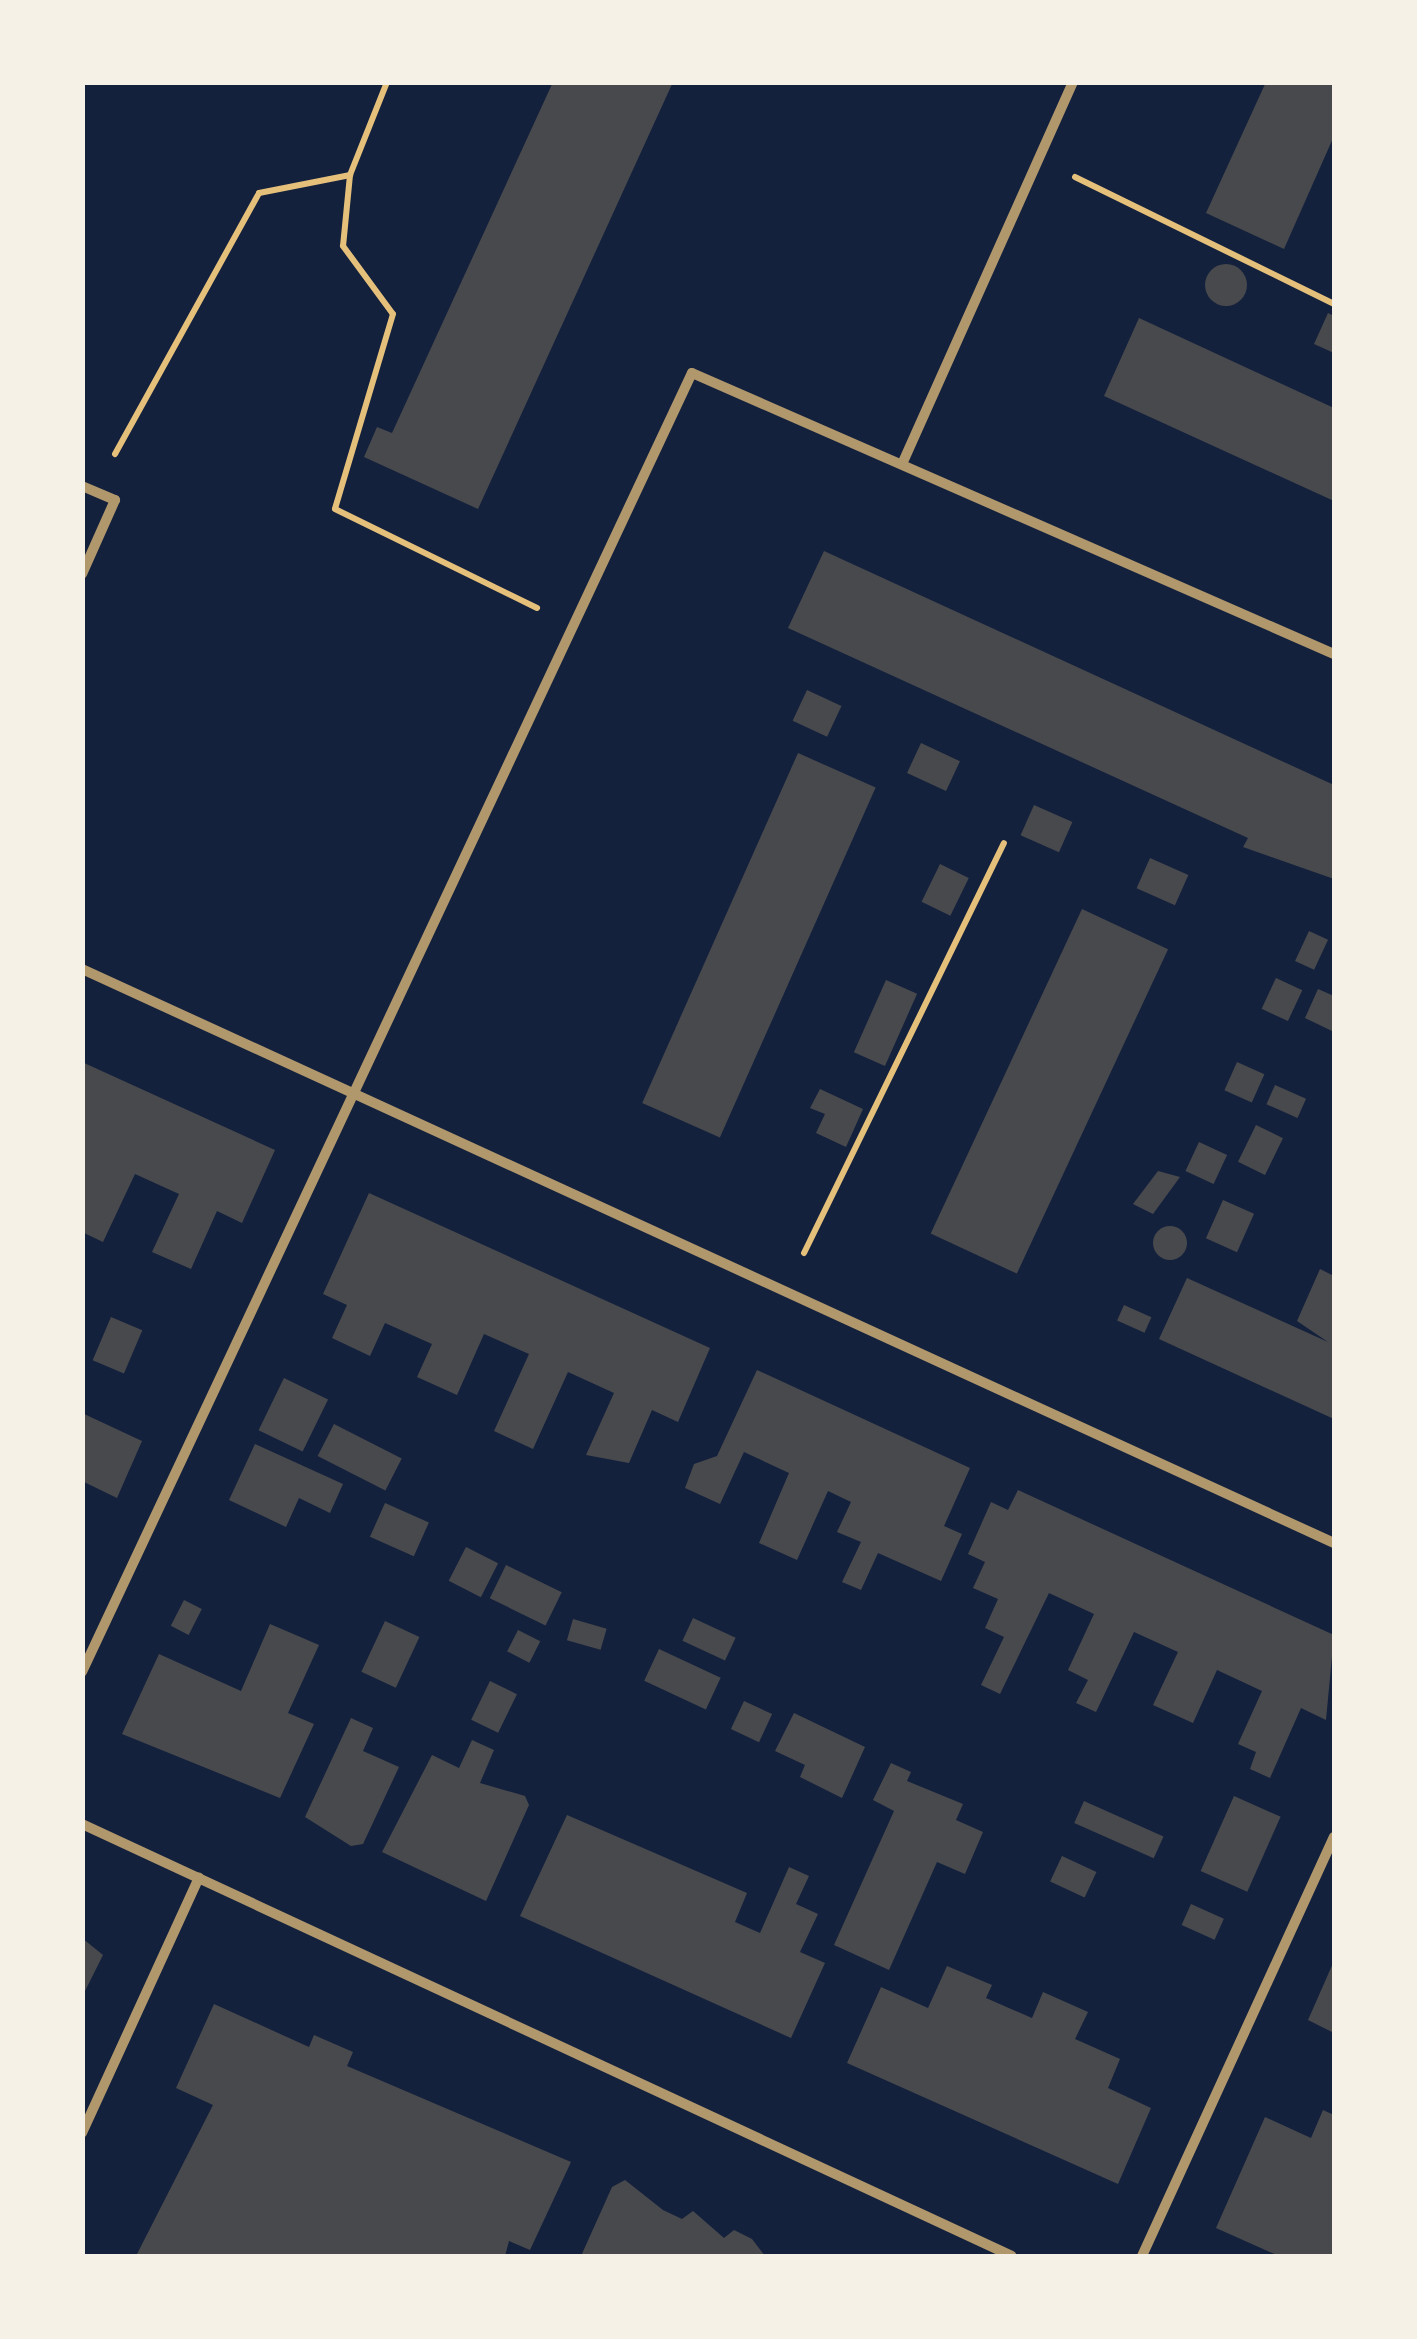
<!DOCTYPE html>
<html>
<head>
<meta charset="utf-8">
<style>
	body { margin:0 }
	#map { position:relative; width:1417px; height:2339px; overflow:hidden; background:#14213d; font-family:"Times New Roman",serif }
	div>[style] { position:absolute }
	.building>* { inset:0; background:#48494c; transform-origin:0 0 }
	.round { border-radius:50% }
	.path>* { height:6px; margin:-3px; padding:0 3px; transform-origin:3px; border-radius:3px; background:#e5c07b }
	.minor>* { height:10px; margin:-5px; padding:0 5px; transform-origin:5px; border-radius:5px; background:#b1986c }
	span { translate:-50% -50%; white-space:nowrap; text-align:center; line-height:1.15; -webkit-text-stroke:10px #f6f1e7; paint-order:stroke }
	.frame { position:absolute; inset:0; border:85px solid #f6f1e7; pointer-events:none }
</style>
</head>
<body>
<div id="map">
	<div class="building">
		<i style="clip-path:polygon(553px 82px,673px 82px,478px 509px,364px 457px,377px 427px,392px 433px)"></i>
		<i style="clip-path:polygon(1266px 82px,1334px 82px,1334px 136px,1284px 249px,1206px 213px)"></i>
		<i class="round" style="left:1205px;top:264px;width:42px;height:42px"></i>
		<i style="clip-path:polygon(1328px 313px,1334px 316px,1334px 353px,1314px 344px)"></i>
		<i style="clip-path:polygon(1139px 318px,1334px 408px,1334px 501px,1104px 396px)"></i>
		<i style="clip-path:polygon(824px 551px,1334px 785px,1334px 879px,1243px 847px,1248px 838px,788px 628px)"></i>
		<i style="left:807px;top:690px;width:38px;height:34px;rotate:25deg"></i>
		<i style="left:921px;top:743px;width:43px;height:33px;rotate:25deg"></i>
		<i style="left:798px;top:753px;width:85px;height:383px;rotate:24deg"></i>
		<i style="left:1034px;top:805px;width:42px;height:33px;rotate:24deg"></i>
		<i style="left:1150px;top:858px;width:42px;height:33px;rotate:24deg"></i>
		<i style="left:940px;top:864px;width:32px;height:42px;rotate:26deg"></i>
		<i style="left:1082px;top:909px;width:95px;height:358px;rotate:25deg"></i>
		<i style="left:1309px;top:931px;width:21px;height:33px;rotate:25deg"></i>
		<i style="left:1276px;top:978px;width:29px;height:34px;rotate:25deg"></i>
		<i style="left:886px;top:980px;width:34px;height:79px;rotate:24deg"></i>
		<i style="clip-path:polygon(1318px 989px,1334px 996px,1332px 1031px,1305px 1018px)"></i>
		<i style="clip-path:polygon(82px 1062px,275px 1150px,242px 1223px,217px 1211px,191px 1269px,152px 1252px,179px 1194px,135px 1174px,103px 1242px,82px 1232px)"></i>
		<i style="left:1237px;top:1062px;width:30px;height:31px;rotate:24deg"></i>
		<i style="left:1275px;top:1085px;width:34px;height:21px;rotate:24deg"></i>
		<i style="clip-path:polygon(820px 1089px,863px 1109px,846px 1147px,816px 1133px,825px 1114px,810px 1108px)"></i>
		<i style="left:1256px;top:1125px;width:30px;height:41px;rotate:26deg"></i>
		<i style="left:1199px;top:1142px;width:31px;height:32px;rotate:25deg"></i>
		<i style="clip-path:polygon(1158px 1171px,1180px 1177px,1153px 1214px,1133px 1204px)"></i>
		<i style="clip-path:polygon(369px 1193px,710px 1348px,678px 1422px,652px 1410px,629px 1463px,586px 1455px,614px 1393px,568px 1372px,533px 1449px,494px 1431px,529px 1354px,484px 1334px,457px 1395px,417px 1377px,432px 1344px,385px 1323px,370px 1356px,332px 1338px,347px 1305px,323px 1294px)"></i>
		<i style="left:1223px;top:1200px;width:34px;height:42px;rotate:24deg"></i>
		<i class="round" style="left:1153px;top:1226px;width:34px;height:34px"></i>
		<i style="clip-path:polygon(1320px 1269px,1334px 1276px,1334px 1419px,1159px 1339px,1187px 1278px,1328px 1342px,1297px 1321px)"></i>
		<i style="left:1124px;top:1305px;width:30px;height:17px;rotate:24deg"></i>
		<i style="left:111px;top:1317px;width:34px;height:47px;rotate:23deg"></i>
		<i style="clip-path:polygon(757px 1370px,970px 1468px,944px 1526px,962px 1534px,941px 1581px,878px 1553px,861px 1590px,842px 1582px,861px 1542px,837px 1532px,851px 1502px,828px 1491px,797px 1560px,759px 1543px,789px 1473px,744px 1452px,720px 1504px,685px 1488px,694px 1464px,717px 1456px)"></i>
		<i style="left:284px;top:1378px;width:49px;height:58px;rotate:26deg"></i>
		<i style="clip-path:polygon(82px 1413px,142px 1441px,117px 1498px,82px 1481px)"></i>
		<i style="left:334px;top:1424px;width:76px;height:36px;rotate:27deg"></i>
		<i style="clip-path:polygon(255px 1444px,343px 1484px,330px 1513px,299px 1498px,286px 1527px,229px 1500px)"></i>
		<i style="clip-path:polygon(1018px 1490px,1334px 1635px,1326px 1720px,1301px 1708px,1270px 1778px,1250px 1769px,1256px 1752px,1238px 1744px,1262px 1691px,1217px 1670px,1193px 1723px,1153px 1705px,1178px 1652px,1134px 1632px,1096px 1712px,1076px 1703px,1088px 1680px,1068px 1670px,1094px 1614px,1049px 1593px,1000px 1694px,981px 1685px,1004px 1637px,985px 1628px,998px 1599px,973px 1588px,985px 1562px,968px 1554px,991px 1502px,1008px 1510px)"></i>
		<i style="left:385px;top:1503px;width:48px;height:37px;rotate:24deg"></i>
		<i style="left:466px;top:1547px;width:36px;height:38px;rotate:27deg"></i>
		<i style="left:506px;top:1565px;width:62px;height:37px;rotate:26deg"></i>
		<i style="left:184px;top:1600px;width:20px;height:29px;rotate:27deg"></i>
		<i style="left:693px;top:1618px;width:47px;height:25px;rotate:25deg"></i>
		<i style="left:573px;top:1619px;width:35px;height:22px;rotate:16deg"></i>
		<i style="left:385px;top:1621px;width:38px;height:56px;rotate:25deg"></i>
		<i style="clip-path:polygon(270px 1624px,319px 1645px,288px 1713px,314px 1724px,280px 1798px,122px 1734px,159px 1654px,241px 1691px)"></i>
		<i style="left:518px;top:1630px;width:25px;height:24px;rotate:27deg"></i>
		<i style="left:659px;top:1649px;width:68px;height:35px;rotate:25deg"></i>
		<i style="left:490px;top:1681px;width:30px;height:43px;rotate:26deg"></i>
		<i style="left:744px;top:1701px;width:31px;height:31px;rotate:25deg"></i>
		<i style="clip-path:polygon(794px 1713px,865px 1747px,842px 1798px,800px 1777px,805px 1765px,775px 1751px)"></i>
		<i style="clip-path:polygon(351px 1718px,373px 1728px,363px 1751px,399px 1767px,363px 1844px,351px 1846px,305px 1817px)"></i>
		<i style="clip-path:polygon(472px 1740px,494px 1750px,480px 1783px,525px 1796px,529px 1805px,486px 1901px,382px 1852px,432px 1755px,459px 1768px)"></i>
		<i style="clip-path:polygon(891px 1763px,911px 1772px,907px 1781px,963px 1804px,956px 1820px,983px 1832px,965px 1874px,937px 1862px,889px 1970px,834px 1945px,894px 1811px,873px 1800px)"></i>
		<i style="left:1234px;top:1796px;width:51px;height:82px;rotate:24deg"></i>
		<i style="left:1084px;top:1801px;width:87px;height:24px;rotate:24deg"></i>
		<i style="clip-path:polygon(567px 1815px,747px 1893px,735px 1922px,760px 1933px,789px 1867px,809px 1876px,796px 1904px,818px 1914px,800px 1952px,825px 1963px,791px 2038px,520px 1916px)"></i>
		<i style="left:1062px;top:1856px;width:38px;height:28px;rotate:25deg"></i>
		<i style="left:1191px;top:1904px;width:36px;height:23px;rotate:24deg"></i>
		<i style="clip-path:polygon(82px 1938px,103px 1955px,82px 1997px)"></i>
		<i style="clip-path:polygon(1334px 1961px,1334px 2033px,1308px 2020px)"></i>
		<i style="clip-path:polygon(947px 1966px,992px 1985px,986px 1998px,1032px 2018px,1043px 1992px,1088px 2012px,1075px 2039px,1120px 2059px,1108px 2088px,1151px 2108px,1118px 2184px,847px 2063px,881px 1987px,928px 2008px)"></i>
		<i style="clip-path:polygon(214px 2004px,309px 2047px,314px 2035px,353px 2052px,347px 2066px,571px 2162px,530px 2250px,509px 2241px,505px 2256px,136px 2256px,213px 2105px,176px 2088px)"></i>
		<i style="clip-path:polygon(1323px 2110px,1334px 2115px,1334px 2256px,1279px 2256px,1216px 2228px,1265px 2117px,1311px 2138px)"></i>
		<i style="clip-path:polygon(625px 2180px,663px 2210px,682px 2219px,693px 2211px,724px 2238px,734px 2230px,752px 2239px,765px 2256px,581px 2256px,612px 2187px)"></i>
	</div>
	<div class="path">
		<i style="left:350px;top:175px;width:71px;rotate:95.6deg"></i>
		<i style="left:343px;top:246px;width:84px;rotate:53.7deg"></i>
		<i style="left:393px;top:314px;width:203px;rotate:106.6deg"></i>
		<i style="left:335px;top:509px;width:225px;rotate:26.1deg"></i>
		<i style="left:1075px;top:177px;width:288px;rotate:26.1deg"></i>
		<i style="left:115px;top:454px;width:298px;rotate:-61.1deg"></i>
		<i style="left:259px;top:193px;width:93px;rotate:-11.2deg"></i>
		<i style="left:350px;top:175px;width:100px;rotate:-68.3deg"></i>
		<i style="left:804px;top:1253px;width:456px;rotate:-64deg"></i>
	</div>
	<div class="minor">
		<i style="left:903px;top:462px;width:416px;rotate:-65.9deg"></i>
		<i style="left:82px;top:486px;width:36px;rotate:23deg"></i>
		<i style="left:115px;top:500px;width:81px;rotate:114deg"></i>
		<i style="left:82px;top:969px;width:1377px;rotate:24.63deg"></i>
		<i style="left:82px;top:1672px;width:1435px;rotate:-64.85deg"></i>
		<i style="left:692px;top:373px;width:701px;rotate:23.64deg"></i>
		<i style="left:82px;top:1824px;width:1025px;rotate:24.92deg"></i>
		<i style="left:82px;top:2133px;width:281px;rotate:-65.4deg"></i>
		<i style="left:1142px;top:2256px;width:461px;rotate:-65.4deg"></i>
	</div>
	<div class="frame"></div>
</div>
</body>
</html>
